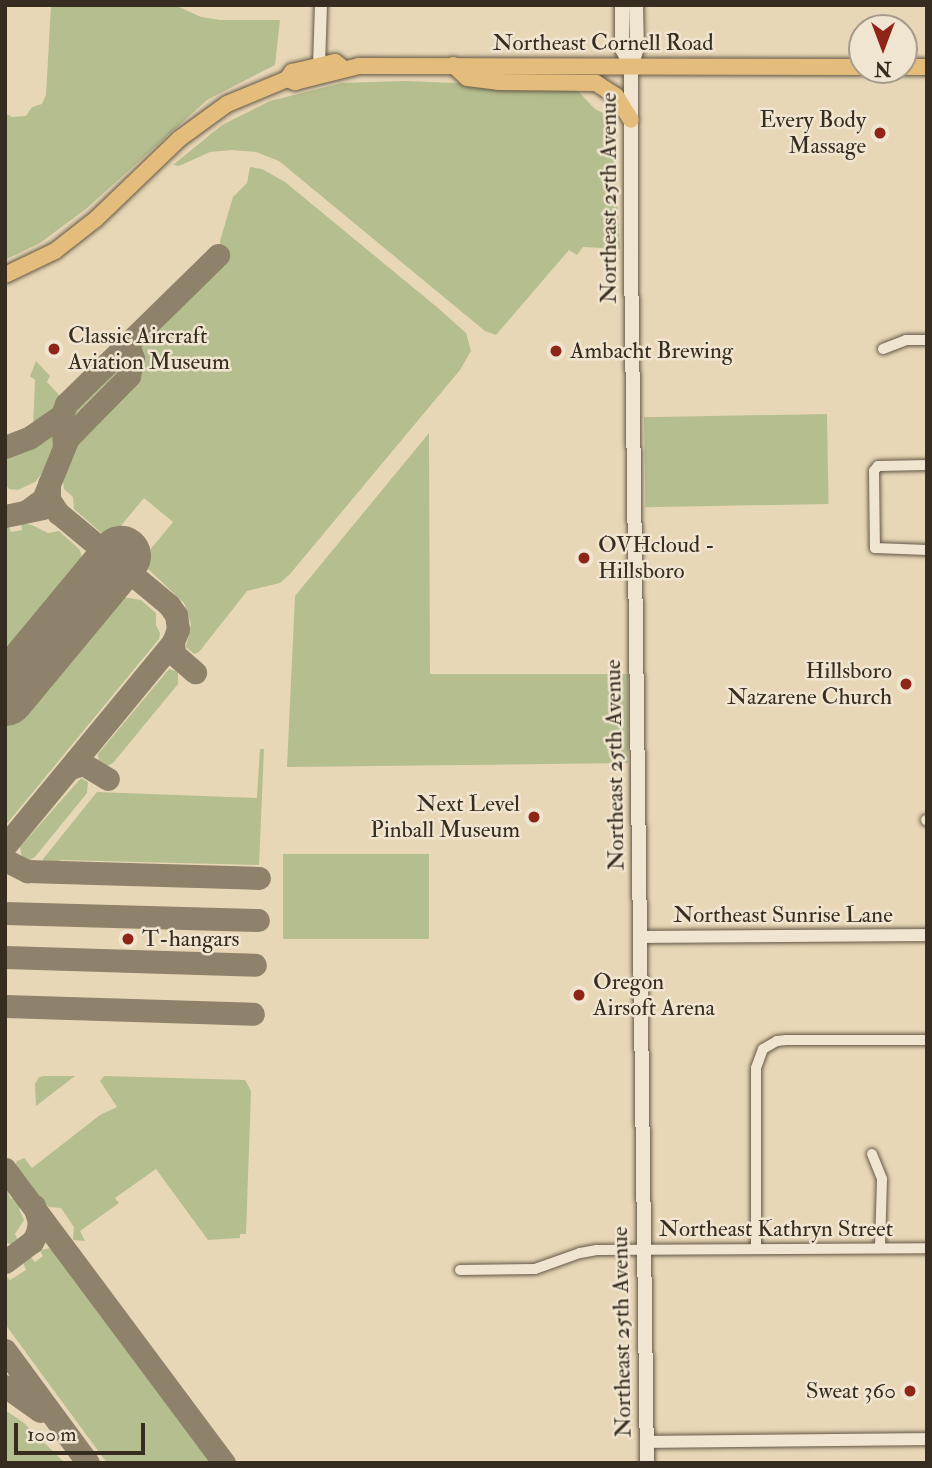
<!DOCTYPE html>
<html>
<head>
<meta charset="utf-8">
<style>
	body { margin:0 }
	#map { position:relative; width:932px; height:1468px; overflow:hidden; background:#e8d7b6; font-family:"IM FELL Double Pica",serif }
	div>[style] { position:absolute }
	.green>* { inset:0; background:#b5be8e; transform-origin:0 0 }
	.taxiway>* { height:23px; margin:-11.5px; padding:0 11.5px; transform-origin:11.5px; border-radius:11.5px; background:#8f826b }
	.runway>* { height:60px; margin:-30px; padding:0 30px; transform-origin:30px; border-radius:30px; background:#8f826b }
	.roads { filter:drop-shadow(0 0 2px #625746) drop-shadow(0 0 2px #625746) }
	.minor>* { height:10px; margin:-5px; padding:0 5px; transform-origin:5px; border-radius:5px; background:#f0e5d0 }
	.tertiary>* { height:12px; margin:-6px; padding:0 6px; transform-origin:6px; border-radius:6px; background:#f0e5d0 }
	.secondary>* { height:14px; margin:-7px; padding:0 7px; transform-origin:7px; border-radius:7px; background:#f0e5d0 }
	.trunk>* { height:16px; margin:-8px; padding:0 8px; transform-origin:8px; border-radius:8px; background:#e4bc7b }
	.dots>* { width:19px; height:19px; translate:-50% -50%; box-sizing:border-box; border:4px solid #f0e5d0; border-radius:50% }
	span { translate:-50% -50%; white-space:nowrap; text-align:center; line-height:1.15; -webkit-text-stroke:5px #f0e5d0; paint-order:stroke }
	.street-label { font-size:23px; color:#362c20 }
	.poi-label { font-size:23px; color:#362c20 }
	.right { translate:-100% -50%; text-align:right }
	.left { translate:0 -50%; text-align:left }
	.frame { position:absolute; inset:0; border:7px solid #362c20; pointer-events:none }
	.north { position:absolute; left:848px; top:14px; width:70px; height:70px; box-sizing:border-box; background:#f0e5d0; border:2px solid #a69b8a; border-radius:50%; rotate:180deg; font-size:19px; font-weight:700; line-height:28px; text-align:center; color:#362c20 }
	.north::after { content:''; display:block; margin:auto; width:24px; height:32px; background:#8f2418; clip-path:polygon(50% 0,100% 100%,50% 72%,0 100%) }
	.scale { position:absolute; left:14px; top:1423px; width:131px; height:32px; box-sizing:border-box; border:4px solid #362c20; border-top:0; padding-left:9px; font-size:21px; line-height:24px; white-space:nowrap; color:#362c20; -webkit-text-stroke:5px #f0e5d0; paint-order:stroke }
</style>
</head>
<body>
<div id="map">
	<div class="green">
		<i style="clip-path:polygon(51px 5px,175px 5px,201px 17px,220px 20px,280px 20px,275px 65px,207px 100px,87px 208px,40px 243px,5px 260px,5px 113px,12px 117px,26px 116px,32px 107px,42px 104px,46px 95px)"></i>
		<i style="clip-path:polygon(405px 81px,575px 88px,595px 109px,613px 118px,620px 249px,583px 247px,577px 255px,569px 250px,496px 335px,485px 331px,279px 161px,256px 152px,232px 150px,210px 152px,179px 166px,173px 165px,222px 125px,270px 101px,342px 83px)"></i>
		<i style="clip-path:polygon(250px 167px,262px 169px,285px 182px,438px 308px,466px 333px,471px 351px,460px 370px,290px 574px,280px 583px,247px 591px,199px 652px,194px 654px,186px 647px,191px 624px,184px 603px,143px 564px,145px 556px,173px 522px,144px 498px,114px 534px,105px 536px,74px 509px,73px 497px,64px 489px,62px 474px,75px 438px,131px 384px,141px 343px,216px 270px,222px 258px,220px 241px,233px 197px,247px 183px)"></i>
		<i style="clip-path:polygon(127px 356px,127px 368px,122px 378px,72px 427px,74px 409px)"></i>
		<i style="clip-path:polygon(36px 361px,50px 376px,47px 382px,60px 396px,60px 401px,55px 411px,33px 428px,35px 380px,30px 376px)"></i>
		<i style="left:827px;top:414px;width:90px;height:183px;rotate:89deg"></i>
		<i style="clip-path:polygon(54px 428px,58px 434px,58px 443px,47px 468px,35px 482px,18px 490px,9px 489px,5px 484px,5px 454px,27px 447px)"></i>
		<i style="clip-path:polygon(429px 433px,430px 674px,628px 674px,628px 763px,287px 767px,295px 596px)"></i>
		<i style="clip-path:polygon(21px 523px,32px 525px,48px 533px,59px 531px,80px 550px,83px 561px,80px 569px,71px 572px,70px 588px,5px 666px,5px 528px,9px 527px,11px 532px,22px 530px)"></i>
		<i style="clip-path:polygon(122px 597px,141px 600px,156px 613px,156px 625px,160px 633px,159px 639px,5px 826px,5px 727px,103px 613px,114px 611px)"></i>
		<i style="clip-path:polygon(169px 669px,178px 672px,178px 684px,113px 763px,107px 766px,99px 764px,98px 754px)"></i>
		<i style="clip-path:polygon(260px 749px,264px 749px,259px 865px,60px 860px,56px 866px,43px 863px,43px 859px,97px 792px,257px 798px)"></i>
		<i style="clip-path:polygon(81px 778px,88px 782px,87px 793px,35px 857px,30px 860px,22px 858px,20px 847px)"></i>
		<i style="left:283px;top:854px;width:146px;height:85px"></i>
		<i style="clip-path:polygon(44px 1076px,75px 1076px,36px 1106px,35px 1084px,39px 1077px)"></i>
		<i style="clip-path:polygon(104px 1076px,245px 1080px,251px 1091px,246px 1234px,240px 1234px,240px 1238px,208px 1240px,156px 1169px,115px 1198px,119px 1203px,80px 1231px,85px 1241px,73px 1240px,74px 1227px,61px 1208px,49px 1207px,41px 1201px,15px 1167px,17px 1161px,24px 1158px,32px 1168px,100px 1115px,117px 1107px,100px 1081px)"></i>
		<i style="clip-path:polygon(5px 1181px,12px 1189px,8px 1193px,11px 1199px,18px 1197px,25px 1206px,19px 1209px,24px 1220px,15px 1234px,18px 1240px,11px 1245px,5px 1241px)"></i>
		<i style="clip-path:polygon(51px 1248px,61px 1252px,214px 1463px,107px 1463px,5px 1324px,5px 1275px,10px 1280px,26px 1270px,23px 1262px,30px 1256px,35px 1262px,43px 1256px,40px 1250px)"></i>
		<i style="clip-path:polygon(5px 1410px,24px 1423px,65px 1463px,5px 1463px)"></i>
	</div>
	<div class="taxiway">
		<i style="left:5px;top:447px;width:26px;rotate:-21deg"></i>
		<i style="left:29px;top:438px;width:40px;rotate:-34.9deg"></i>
		<i style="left:64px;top:447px;width:32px;rotate:-94deg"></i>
		<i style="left:62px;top:415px;width:12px;rotate:-70deg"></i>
		<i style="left:66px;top:404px;width:213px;rotate:-44.4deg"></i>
		<i style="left:28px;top:510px;width:19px;rotate:-36deg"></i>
		<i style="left:43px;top:499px;width:66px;rotate:-67.7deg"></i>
		<i style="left:68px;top:438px;width:87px;rotate:-45.5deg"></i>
		<i style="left:129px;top:376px;width:18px;rotate:-77deg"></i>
		<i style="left:133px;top:358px;width:14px;rotate:-111deg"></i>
		<i style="left:5px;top:516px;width:39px;rotate:-12deg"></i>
		<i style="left:173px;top:642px;width:12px;rotate:85deg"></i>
		<i style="left:174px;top:654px;width:28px;rotate:41deg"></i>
		<i style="left:70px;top:768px;width:14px;rotate:-17deg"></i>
		<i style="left:83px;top:764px;width:29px;rotate:31deg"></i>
		<i style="left:5px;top:846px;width:264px;rotate:-50.5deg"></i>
		<i style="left:173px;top:642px;width:14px;rotate:-69deg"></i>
		<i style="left:178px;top:629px;width:14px;rotate:-98deg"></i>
		<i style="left:176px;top:615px;width:12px;rotate:-125deg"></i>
		<i style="left:169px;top:605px;width:144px;rotate:-140.3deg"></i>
		<i style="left:58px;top:513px;width:17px;rotate:-123deg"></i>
		<i style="left:49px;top:499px;width:15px;rotate:-90deg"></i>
		<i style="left:5px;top:860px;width:25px;rotate:27deg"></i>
		<i style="left:27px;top:871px;width:232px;rotate:1.7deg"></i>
		<i style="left:5px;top:913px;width:253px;rotate:1.6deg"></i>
		<i style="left:5px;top:957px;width:250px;rotate:1.8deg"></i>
		<i style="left:5px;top:1006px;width:248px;rotate:1.8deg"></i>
		<i style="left:5px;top:1169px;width:367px;rotate:53.3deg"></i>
		<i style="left:5px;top:1262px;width:34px;rotate:-37deg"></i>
		<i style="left:32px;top:1242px;width:10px;rotate:-61deg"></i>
		<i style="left:37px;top:1233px;width:11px;rotate:-80deg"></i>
		<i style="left:39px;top:1222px;width:17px;rotate:-107deg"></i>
		<i style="left:5px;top:1350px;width:140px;rotate:53.7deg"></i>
		<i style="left:5px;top:1386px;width:43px;rotate:35.5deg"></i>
	</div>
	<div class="runway">
		<i style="left:5px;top:696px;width:182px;rotate:-50.4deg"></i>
	</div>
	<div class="roads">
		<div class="minor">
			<i style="left:883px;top:349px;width:25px;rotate:-21deg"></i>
			<i style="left:906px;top:340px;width:21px"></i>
			<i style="left:927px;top:465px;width:49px;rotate:178.8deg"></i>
			<i style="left:878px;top:466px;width:6px;rotate:129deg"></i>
			<i style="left:874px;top:471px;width:77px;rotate:89.3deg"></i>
			<i style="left:875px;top:548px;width:52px;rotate:2.2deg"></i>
			<i style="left:926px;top:820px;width:1px;rotate:45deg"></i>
			<i style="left:872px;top:1154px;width:27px;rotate:68deg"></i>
			<i style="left:882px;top:1179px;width:69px;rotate:91.7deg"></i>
			<i style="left:756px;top:1249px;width:181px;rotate:-90deg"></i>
			<i style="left:756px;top:1068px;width:20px;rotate:-70deg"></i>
			<i style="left:763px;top:1049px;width:16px;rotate:-30deg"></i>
			<i style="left:777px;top:1041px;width:9px;rotate:-6deg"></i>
			<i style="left:786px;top:1040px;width:141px"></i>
			<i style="left:460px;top:1270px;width:75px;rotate:-0.8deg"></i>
			<i style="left:535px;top:1269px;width:48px;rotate:-19.6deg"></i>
			<i style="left:580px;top:1253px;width:17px;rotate:-10deg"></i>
			<i style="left:597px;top:1250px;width:330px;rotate:-0.3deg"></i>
		</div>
		<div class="tertiary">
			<i style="left:319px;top:65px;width:60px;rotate:-88.1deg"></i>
			<i style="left:640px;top:937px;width:287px;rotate:-0.4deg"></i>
			<i style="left:646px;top:1442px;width:281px;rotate:-0.6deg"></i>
		</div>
		<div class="secondary">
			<i style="left:622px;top:5px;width:44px;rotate:90deg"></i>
			<i style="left:622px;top:49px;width:19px;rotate:62deg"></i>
			<i style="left:636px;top:5px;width:43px;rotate:88.7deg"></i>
			<i style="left:637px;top:48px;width:19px;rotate:108deg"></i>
			<i style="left:631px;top:66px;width:192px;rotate:90deg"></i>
			<i style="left:631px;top:258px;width:1205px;rotate:89.24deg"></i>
		</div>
		<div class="trunk">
			<i style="left:453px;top:65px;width:19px;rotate:43deg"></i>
			<i style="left:467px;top:78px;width:31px;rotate:7deg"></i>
			<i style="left:498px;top:82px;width:98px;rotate:0.6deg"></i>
			<i style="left:596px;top:83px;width:24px;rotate:33deg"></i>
			<i style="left:616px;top:96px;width:28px;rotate:58deg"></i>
			<i style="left:904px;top:67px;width:23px"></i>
			<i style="left:287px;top:79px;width:9px;rotate:21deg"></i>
			<i style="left:295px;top:82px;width:66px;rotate:-14deg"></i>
			<i style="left:359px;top:66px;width:503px;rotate:0.11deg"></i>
			<i style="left:5px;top:275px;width:55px;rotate:-25.6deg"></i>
			<i style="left:55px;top:251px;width:52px;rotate:-38deg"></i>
			<i style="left:96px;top:219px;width:115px;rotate:-43.9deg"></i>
			<i style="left:179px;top:139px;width:59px;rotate:-36.1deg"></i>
			<i style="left:227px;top:104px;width:65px;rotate:-22.6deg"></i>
			<i style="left:287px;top:79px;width:9px;rotate:-54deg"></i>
			<i style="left:292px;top:72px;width:44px;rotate:-13.1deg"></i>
			<i style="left:335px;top:62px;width:10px;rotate:37deg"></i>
		</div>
	</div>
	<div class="dots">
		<i style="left:880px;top:133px;background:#8f2418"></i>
		<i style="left:54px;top:349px;background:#8f2418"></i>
		<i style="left:556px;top:351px;background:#8f2418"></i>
		<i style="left:584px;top:558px;background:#8f2418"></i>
		<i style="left:906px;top:684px;background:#8f2418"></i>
		<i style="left:534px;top:817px;background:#8f2418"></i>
		<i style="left:128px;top:939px;background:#8f2418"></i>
		<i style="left:579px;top:995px;background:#8f2418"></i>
		<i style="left:910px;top:1391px;background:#8f2418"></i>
	</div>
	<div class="street-label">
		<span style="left:603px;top:43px">Northeast Cornell Road</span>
		<span style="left:609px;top:198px;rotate:-90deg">Northeast 25th Avenue</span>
		<span style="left:615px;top:765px;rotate:-91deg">Northeast 25th Avenue</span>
		<span style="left:783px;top:915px">Northeast Sunrise Lane</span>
		<span style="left:776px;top:1229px">Northeast Kathryn Street</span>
		<span style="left:622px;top:1332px;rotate:-91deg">Northeast 25th Avenue</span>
	</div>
	<div class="poi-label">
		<span class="right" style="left:866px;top:133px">Every Body<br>Massage</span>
		<span class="left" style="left:68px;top:349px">Classic Aircraft<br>Aviation Museum</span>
		<span class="left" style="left:570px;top:351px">Ambacht Brewing</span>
		<span class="left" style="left:598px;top:558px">OVHcloud -<br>Hillsboro</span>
		<span class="right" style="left:892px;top:684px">Hillsboro<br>Nazarene Church</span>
		<span class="right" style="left:520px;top:817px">Next Level<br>Pinball Museum</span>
		<span class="left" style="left:142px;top:939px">T-hangars</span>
		<span class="left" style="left:593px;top:995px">Oregon<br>Airsoft Arena</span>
		<span class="right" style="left:896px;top:1391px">Sweat 360</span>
	</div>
	<div class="frame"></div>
	<div class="north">N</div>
	<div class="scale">100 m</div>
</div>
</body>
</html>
